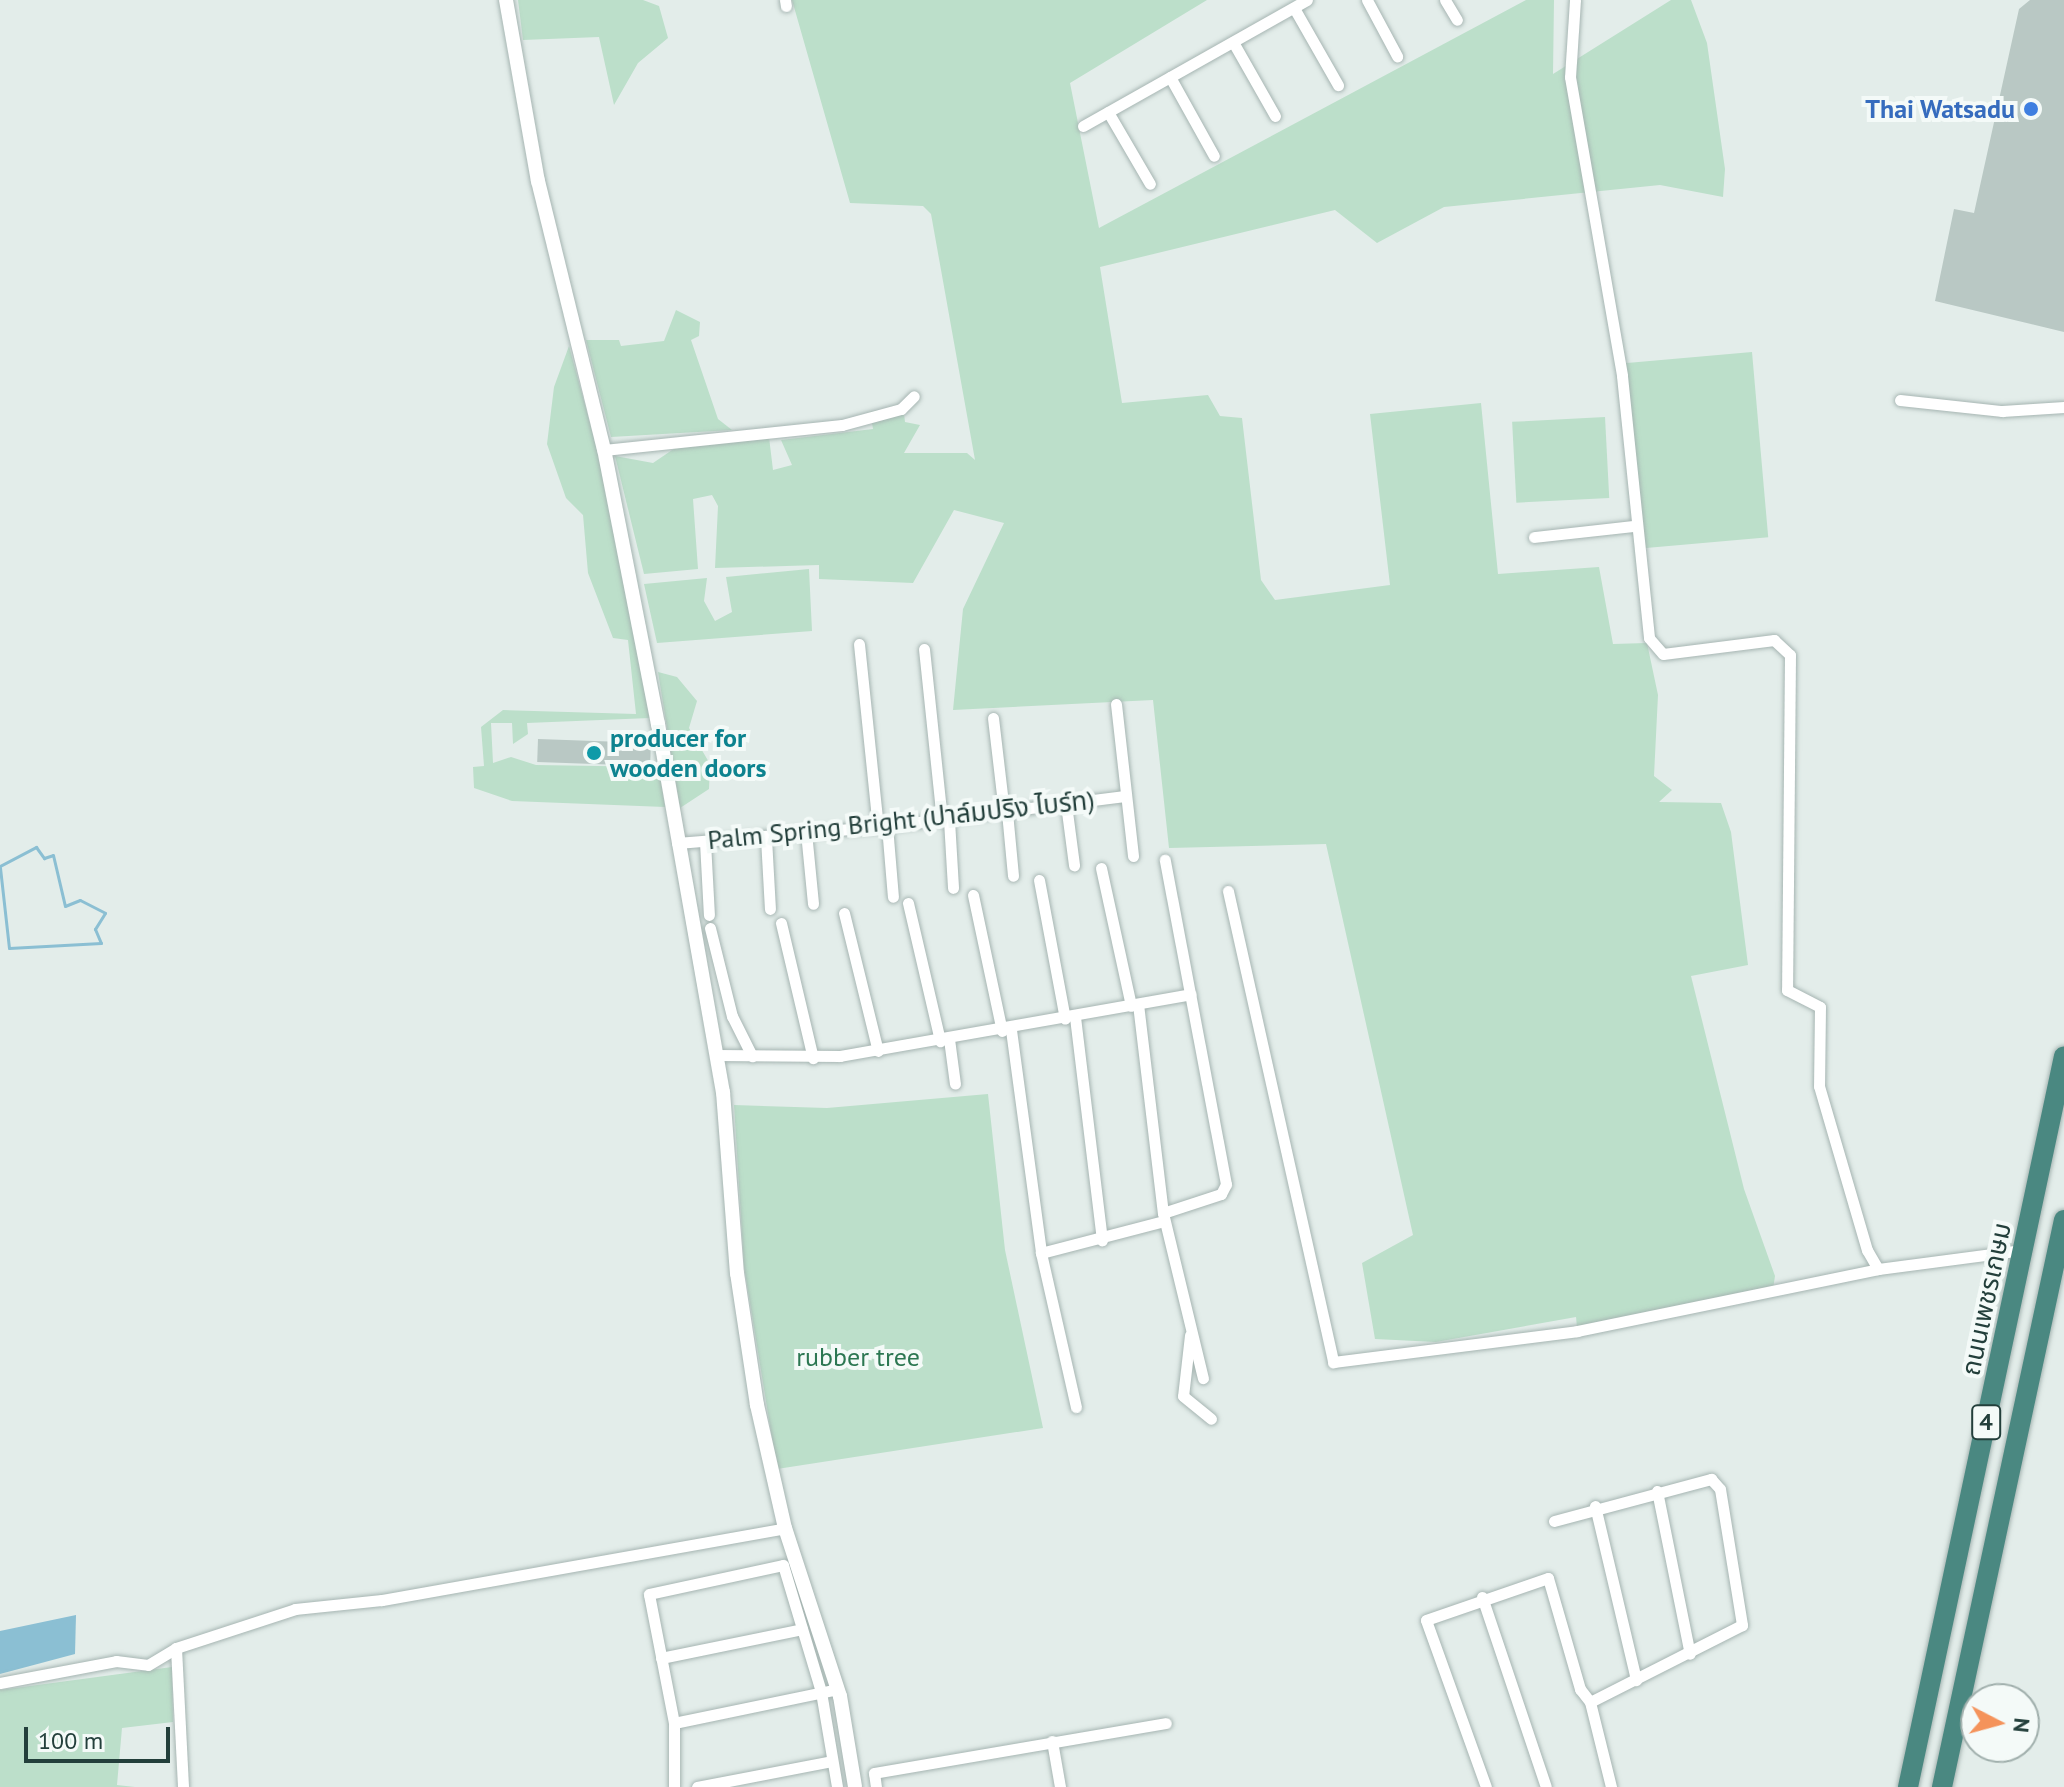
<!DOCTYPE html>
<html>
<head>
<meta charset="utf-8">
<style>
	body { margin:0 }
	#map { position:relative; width:2064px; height:1787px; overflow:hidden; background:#e3edea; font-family:"PT Sans","Noto Sans Thai",sans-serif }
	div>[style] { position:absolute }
	.green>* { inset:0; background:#bcdfca; transform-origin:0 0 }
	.water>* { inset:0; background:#8bbfd3 }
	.stream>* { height:3px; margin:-1.5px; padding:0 1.5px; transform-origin:1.5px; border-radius:1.5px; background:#8bbfd3 }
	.building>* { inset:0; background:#b9c8c4; transform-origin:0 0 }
	.roads { filter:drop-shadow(0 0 2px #a6b5b2) drop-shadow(0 0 2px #a6b5b2) }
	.minor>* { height:11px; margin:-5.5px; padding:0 5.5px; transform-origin:5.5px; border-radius:5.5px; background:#fff }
	.tertiary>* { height:14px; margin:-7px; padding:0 7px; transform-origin:7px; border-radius:7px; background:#fff }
	.trunk>* { height:20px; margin:-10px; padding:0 10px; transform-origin:10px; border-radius:10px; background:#4a8881 }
	.dots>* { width:22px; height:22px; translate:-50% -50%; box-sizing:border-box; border:4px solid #f4faf8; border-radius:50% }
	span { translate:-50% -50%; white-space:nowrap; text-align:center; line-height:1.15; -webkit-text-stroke:8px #f4faf8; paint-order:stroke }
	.shield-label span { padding:2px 6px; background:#f4faf8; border:2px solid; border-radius:6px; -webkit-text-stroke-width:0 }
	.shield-label { font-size:24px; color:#233f3b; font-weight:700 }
	.shop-label { font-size:26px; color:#366cbe; font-weight:700 }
	.right { translate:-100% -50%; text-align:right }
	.culture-label { font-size:26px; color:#0d838f; font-weight:700 }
	.left { translate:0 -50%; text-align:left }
	.street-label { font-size:26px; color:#233f3b }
	.park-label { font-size:26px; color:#2c7752 }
	.north { position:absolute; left:1960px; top:1683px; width:80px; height:80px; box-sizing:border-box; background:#f4faf8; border:2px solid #a0afac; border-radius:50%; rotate:96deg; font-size:22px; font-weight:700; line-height:32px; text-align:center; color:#233f3b }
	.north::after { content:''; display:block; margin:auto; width:28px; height:36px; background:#f4935b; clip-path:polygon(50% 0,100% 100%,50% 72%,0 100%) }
	.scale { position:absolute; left:24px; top:1727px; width:146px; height:36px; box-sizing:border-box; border:4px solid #233f3b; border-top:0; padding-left:10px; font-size:24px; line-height:28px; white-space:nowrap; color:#233f3b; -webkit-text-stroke:6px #f4faf8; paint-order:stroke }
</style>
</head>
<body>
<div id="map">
	<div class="green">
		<i style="clip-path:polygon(518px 0,643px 0,659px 6px,668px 38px,638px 63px,614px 105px,599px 37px,523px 40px)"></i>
		<i style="clip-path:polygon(792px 0,1207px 0,1070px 83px,1099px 228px,1526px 0,1554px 0,1553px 74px,1671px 0,1691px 0,1707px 43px,1725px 169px,1723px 197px,1660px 185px,1444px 207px,1377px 243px,1335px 210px,1100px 267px,1122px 403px,1208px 395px,1220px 416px,1242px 418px,1261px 580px,1275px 600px,1390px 585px,1370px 414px,1481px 403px,1498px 574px,1599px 567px,1613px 644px,1647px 643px,1658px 695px,1654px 776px,1672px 790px,1659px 802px,1721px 803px,1731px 832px,1748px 965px,1691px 976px,1744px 1189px,1775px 1276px,1772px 1296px,1577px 1327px,1576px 1317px,1436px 1342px,1375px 1339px,1362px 1263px,1413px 1235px,1326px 844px,1169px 848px,1153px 700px,953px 710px,963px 609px,1004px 523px,954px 510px,913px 583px,819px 579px,819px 565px,715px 568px,718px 506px,712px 495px,693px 499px,698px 569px,644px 574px,615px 456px,653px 463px,681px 444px,769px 437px,773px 470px,792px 465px,781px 440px,873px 429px,870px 412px,903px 405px,905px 422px,920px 425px,904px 453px,967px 453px,975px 460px,931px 214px,923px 206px,850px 203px)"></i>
		<i style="clip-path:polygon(676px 310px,700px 322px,699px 336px,691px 340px,718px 419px,732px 430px,611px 437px,586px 340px,619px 340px,621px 346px,664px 341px)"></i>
		<i style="clip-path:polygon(569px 346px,600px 460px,650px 718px,527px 723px,528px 734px,513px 744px,512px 723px,491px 723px,493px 763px,511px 757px,536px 765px,659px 767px,665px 807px,512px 801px,474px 788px,473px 767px,484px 766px,481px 727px,503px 710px,636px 714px,628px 640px,613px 638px,588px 573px,583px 515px,566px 498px,547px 444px,554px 387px)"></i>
		<i style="left:1752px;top:352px;width:186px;height:134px;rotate:85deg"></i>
		<i style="left:1605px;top:417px;width:81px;height:93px;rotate:87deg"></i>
		<i style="clip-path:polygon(809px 569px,812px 631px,657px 643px,644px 584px,707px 578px,704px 601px,715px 621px,732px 612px,726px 577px)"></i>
		<i style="clip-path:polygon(658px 672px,677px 677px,697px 701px,689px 728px,710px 764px,709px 789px,680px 808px)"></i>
		<i style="clip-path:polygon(988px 1094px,1005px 1250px,1043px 1428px,777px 1469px,744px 1266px,734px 1105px,827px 1108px)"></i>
		<i style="clip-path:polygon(172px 1667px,173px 1722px,122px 1728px,117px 1785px,135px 1787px,0 1787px,0 1690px)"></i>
	</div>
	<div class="water">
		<i style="clip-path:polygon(76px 1615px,75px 1654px,0 1674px,0 1631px)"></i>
	</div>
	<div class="stream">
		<i style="left:0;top:866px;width:41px;rotate:-27.8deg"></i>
		<i style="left:36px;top:847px;width:14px;rotate:54deg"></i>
		<i style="left:44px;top:858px;width:9px;rotate:-18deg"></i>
		<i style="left:53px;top:855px;width:52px;rotate:76.8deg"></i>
		<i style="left:65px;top:906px;width:16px;rotate:-22deg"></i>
		<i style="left:80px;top:900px;width:28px;rotate:27deg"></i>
		<i style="left:105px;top:913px;width:19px;rotate:122deg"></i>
		<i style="left:95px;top:929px;width:15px;rotate:67deg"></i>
		<i style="left:101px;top:943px;width:92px;rotate:176.9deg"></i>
		<i style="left:9px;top:948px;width:81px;rotate:-96.4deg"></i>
	</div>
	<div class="building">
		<i style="clip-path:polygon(2030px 0,2064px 0,2064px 332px,1935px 301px,1954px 209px,1974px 213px,2019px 9px)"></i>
		<i style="left:538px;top:739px;width:113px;height:23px;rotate:2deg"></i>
	</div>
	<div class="roads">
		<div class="minor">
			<i style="left:785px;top:0;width:6px;rotate:81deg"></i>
			<i style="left:1367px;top:0;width:64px;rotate:61.8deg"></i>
			<i style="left:1445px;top:0;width:23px;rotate:59deg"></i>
			<i style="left:1575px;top:0;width:77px;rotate:93.7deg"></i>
			<i style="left:1570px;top:77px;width:303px;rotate:80.1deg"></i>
			<i style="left:1622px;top:376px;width:263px;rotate:84.1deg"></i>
			<i style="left:1649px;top:638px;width:21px;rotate:49deg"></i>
			<i style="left:1663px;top:654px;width:112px;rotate:-7.2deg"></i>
			<i style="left:1774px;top:640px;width:22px;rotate:43deg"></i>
			<i style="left:1790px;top:655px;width:335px;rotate:90.5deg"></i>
			<i style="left:1787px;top:990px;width:37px;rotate:27deg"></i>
			<i style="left:1820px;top:1007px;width:79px;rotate:90.7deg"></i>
			<i style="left:1819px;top:1086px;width:171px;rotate:73.7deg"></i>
			<i style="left:1867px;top:1250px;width:22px;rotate:60deg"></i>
			<i style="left:1294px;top:8px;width:89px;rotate:60.3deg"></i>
			<i style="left:1233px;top:42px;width:85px;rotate:60.4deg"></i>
			<i style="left:1170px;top:77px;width:90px;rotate:60.9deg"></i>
			<i style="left:1108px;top:112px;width:83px;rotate:59.7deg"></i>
			<i style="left:1083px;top:126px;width:257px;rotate:-29.4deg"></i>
			<i style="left:1900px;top:400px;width:103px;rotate:6.2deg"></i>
			<i style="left:2002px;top:411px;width:62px;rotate:-3.7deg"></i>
			<i style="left:604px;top:450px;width:239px;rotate:-6deg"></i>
			<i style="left:842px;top:425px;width:61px;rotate:-15.2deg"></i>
			<i style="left:901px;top:409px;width:18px;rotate:-45deg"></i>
			<i style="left:1534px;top:537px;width:101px;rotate:-6.3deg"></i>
			<i style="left:859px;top:644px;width:184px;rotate:84.1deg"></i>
			<i style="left:924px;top:649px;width:173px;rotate:84deg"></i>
			<i style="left:1116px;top:704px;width:153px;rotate:83.6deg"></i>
			<i style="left:993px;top:718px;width:95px;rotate:83.3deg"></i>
			<i style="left:1066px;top:804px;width:62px;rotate:82.5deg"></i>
			<i style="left:1007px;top:812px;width:64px;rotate:84.6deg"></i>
			<i style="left:949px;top:820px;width:68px;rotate:86.6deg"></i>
			<i style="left:887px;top:826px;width:71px;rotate:85.2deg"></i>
			<i style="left:806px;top:832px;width:72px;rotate:84.4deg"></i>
			<i style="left:766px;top:838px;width:71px;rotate:86.8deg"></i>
			<i style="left:705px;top:842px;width:73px;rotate:86.9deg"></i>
			<i style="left:677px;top:843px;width:211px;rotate:-4.6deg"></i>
			<i style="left:887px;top:826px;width:240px;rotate:-7.2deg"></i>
			<i style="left:1101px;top:868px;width:141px;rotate:77.7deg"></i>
			<i style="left:1039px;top:880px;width:141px;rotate:79.4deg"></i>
			<i style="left:1228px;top:891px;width:483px;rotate:77.4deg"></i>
			<i style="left:1333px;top:1362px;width:246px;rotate:-7.2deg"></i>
			<i style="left:1577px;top:1331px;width:307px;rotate:-11.6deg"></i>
			<i style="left:1878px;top:1269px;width:146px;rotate:-7.5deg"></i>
			<i style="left:973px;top:895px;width:139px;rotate:78deg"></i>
			<i style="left:908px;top:903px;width:142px;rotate:76.9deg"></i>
			<i style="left:844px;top:913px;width:142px;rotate:76.2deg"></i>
			<i style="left:781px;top:923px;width:139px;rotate:76.7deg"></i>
			<i style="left:710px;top:928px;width:91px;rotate:76deg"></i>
			<i style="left:732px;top:1016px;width:45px;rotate:63.4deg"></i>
			<i style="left:1138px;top:1004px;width:210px;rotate:83.2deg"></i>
			<i style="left:1163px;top:1213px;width:170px;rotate:76.4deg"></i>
			<i style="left:1075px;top:1017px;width:225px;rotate:83.1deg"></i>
			<i style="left:1011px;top:1030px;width:225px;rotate:82.3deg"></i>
			<i style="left:1041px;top:1253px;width:158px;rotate:77.2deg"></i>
			<i style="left:949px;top:1039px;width:45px;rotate:82.4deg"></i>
			<i style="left:716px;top:1055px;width:124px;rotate:0.5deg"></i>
			<i style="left:840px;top:1056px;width:356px;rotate:-10deg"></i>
			<i style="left:1163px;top:1213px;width:61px;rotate:-18.1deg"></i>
			<i style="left:1221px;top:1194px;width:11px;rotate:-63deg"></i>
			<i style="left:1226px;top:1184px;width:330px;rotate:-100.7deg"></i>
			<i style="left:1041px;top:1253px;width:127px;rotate:-14.6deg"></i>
			<i style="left:1190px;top:1335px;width:61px;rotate:96.5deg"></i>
			<i style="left:1183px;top:1396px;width:36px;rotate:39deg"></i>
			<i style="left:1657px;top:1491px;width:166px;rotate:78.6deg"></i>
			<i style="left:1595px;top:1506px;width:179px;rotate:76.7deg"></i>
			<i style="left:1554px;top:1521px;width:163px;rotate:-15deg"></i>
			<i style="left:1711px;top:1479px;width:13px;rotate:48deg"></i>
			<i style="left:1720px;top:1489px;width:138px;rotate:80.8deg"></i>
			<i style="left:1742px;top:1625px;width:170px;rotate:153.1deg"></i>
			<i style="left:1482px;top:1597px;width:200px;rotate:71.4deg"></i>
			<i style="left:176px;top:1648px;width:139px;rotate:87.1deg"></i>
			<i style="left:661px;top:1658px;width:144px;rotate:-11.6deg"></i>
			<i style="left:0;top:1683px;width:118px;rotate:-10.7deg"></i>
			<i style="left:116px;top:1661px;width:32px;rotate:7deg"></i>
			<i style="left:148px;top:1665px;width:33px;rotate:-31deg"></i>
			<i style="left:176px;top:1648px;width:125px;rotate:-18.1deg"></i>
			<i style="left:295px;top:1609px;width:87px;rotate:-5.9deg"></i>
			<i style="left:382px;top:1600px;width:409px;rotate:-10.1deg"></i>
			<i style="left:674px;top:1723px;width:167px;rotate:-11.7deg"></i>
			<i style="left:1052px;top:1741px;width:47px;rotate:80.1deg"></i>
			<i style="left:674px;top:1787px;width:64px;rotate:-90deg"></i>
			<i style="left:674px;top:1723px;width:131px;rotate:-101deg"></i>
			<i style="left:649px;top:1594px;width:137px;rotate:-12.2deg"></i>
			<i style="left:783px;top:1565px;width:133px;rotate:73.3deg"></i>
			<i style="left:821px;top:1692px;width:96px;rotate:80.4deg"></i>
			<i style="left:697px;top:1787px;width:137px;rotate:-10.9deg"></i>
			<i style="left:876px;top:1787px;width:14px;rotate:-98deg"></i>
			<i style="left:874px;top:1773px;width:296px;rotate:-9.7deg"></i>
			<i style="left:1486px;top:1787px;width:177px;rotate:-109.8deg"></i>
			<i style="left:1426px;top:1620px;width:129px;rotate:-19deg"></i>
			<i style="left:1548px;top:1578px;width:116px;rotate:73.9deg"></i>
			<i style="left:1580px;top:1689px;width:16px;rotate:52deg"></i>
			<i style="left:1590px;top:1702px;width:88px;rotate:76.1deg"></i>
		</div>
		<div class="tertiary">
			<i style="left:506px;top:0;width:184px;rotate:80deg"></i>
			<i style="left:538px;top:181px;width:276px;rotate:76.2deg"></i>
			<i style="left:604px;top:449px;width:280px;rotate:78.9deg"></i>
			<i style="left:658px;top:724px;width:374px;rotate:80deg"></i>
			<i style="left:723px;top:1092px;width:182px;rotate:85.6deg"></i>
			<i style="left:737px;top:1273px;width:134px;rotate:81.4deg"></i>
			<i style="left:757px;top:1405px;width:126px;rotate:77.2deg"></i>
			<i style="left:785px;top:1528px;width:177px;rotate:71.9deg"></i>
			<i style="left:840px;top:1696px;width:92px;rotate:80.6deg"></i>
		</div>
		<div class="trunk">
			<i style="left:1908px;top:1787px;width:747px;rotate:-77.95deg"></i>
			<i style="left:1942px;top:1787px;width:580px;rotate:-77.86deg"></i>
		</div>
	</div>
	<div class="dots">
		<i style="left:2031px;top:109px;background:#3f7fe0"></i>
		<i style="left:594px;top:753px;background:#0f9aa8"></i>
	</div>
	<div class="shield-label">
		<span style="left:1986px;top:1422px">4</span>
	</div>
	<div class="shop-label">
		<span class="right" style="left:2015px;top:109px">Thai Watsadu</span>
	</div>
	<div class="culture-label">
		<span class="left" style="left:610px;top:753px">producer for<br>wooden doors</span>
	</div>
	<div class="street-label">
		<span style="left:901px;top:820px;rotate:-6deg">Palm Spring Bright (ปาล์มปริง ไบร์ท)</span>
		<span style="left:1986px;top:1299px;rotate:-78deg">ถนนเพชรเกษม</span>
	</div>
	<div class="park-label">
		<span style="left:858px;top:1357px">rubber tree</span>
	</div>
	<div class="north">N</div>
	<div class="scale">100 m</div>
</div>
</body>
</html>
